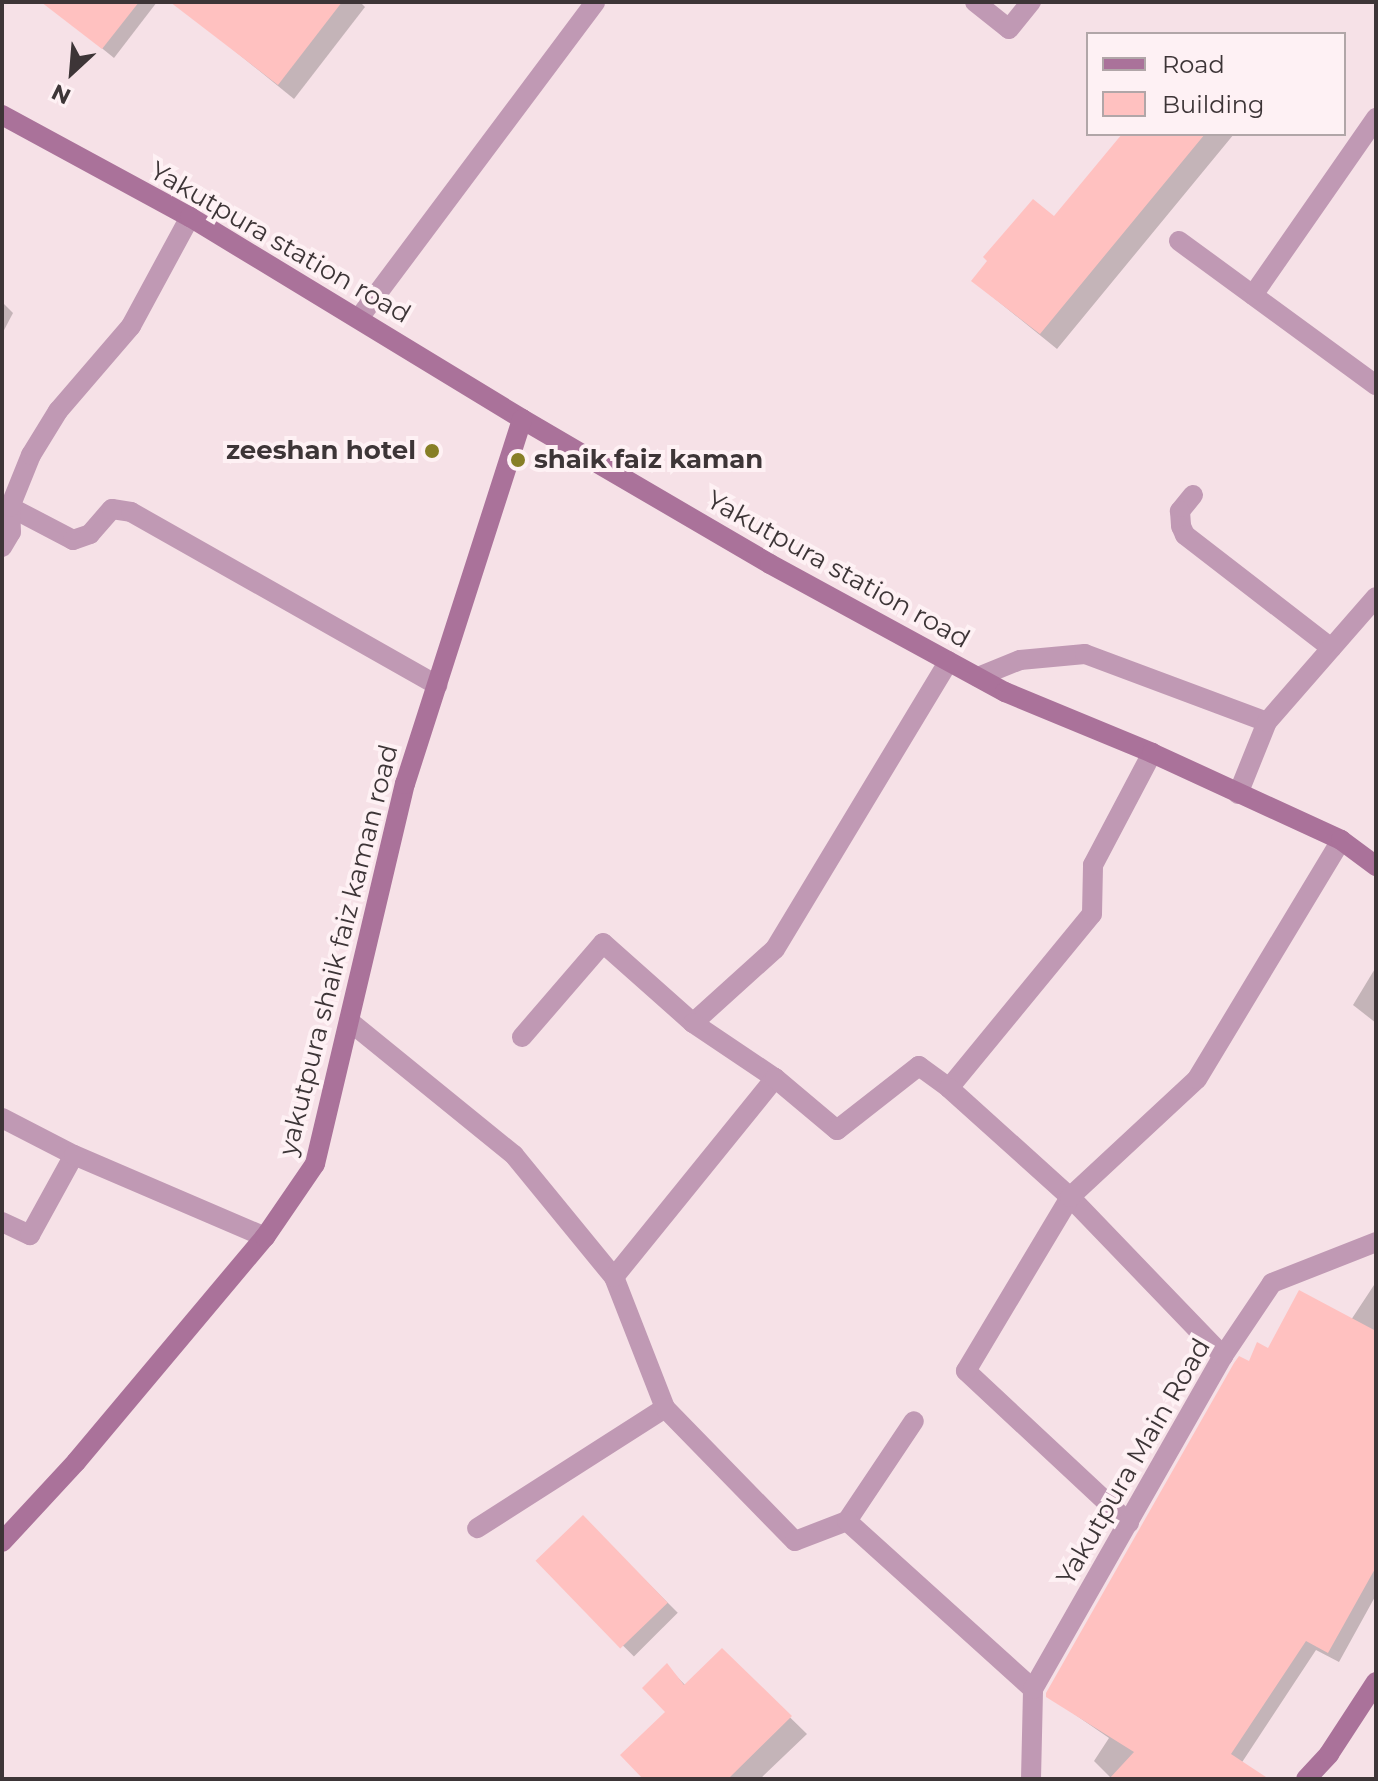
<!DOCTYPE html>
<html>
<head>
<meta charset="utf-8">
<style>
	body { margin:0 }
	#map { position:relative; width:1378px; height:1781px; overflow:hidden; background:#f6e1e7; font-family:Montserrat,sans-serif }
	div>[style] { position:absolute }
	.shadow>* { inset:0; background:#0003; transform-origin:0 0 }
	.building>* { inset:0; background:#ffc1c0; transform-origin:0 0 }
	.street>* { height:20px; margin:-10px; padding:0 10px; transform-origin:10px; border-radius:10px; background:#c099b4 }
	.secondary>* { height:20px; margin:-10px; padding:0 10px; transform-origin:10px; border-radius:10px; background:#aa729a }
	.dots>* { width:22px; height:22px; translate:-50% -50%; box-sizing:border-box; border:4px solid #fef1f4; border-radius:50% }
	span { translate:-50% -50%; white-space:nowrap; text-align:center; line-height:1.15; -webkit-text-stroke:8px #fef1f4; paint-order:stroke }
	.street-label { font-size:26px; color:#3d3537 }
	.poi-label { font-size:26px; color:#3d3537; font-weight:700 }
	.right { translate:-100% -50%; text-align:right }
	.left { translate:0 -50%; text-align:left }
	.frame { position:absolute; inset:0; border:4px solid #3d3537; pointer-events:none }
	.legend { position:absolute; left:1086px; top:32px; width:260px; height:104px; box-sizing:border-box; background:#fef1f4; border:2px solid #b1a6a8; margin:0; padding:10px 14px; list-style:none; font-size:24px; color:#3d3537 }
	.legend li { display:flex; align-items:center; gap:16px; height:40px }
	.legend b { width:40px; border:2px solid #b1a6a8 }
	.north { position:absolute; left:32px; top:32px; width:80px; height:80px; -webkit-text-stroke:6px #fef1f4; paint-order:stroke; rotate:206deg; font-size:22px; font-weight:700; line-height:32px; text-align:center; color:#3d3537 }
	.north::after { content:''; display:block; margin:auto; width:28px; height:36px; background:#3d3537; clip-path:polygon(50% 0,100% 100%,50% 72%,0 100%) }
</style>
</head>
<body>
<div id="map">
	<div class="shadow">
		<i style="clip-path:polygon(45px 2px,157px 2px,114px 58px)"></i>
		<i style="clip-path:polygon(215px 2px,360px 2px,365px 7px,294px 99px,199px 22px)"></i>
		<i style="clip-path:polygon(1124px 134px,1234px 134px,1057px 349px,973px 281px,1054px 218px)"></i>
		<i style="clip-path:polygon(2px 302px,13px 313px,2px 334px)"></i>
		<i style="clip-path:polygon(1376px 967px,1376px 1023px,1353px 1005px)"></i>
		<i style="clip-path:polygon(1376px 1282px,1376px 1595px,1339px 1662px,1316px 1650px,1231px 1779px,1112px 1779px,1094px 1761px,1109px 1738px,1048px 1696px,1250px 1363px,1269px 1351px,1351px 1320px)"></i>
		<i style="left:583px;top:1518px;width:134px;height:62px;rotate:45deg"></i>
		<i style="clip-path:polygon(722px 1651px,807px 1734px,760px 1779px,646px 1779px,668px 1712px,667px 1666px,686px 1686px)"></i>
	</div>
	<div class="building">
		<i style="clip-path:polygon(41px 2px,139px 2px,102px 49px)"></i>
		<i style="clip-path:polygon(170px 2px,342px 2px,278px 85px)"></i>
		<i style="clip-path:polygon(1122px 134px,1205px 134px,1040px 334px,971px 281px,987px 261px,983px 257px,1033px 199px,1054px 216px)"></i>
		<i style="clip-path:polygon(1299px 1290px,1376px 1331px,1376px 1567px,1328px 1653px,1306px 1641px,1231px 1754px,1269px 1779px,1109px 1779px,1134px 1752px,1046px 1697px,1046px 1693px,1234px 1363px,1239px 1356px,1249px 1361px,1257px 1342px,1268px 1348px)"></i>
		<i style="left:583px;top:1515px;width:122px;height:66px;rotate:46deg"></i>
		<i style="clip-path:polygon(722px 1648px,792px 1716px,728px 1779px,643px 1779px,620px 1755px,665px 1712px,642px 1688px,667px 1663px,684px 1685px)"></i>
	</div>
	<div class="street">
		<i style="left:975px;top:2px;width:43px;rotate:38.5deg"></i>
		<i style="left:1009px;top:29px;width:35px;rotate:-51deg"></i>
		<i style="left:1179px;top:241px;width:244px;rotate:36.2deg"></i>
		<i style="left:1253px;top:295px;width:216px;rotate:-55.2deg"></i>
		<i style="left:359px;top:318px;width:394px;rotate:-53.2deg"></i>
		<i style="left:1193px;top:495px;width:21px;rotate:129deg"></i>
		<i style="left:1180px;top:511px;width:15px;rotate:86deg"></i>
		<i style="left:1181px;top:526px;width:10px;rotate:66deg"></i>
		<i style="left:1185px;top:535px;width:185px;rotate:37.7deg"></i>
		<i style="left:10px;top:507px;width:71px;rotate:27.6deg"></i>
		<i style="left:73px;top:540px;width:18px;rotate:-19deg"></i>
		<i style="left:90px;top:534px;width:33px;rotate:-49deg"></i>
		<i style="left:112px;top:509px;width:19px;rotate:9deg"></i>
		<i style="left:131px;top:512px;width:352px;rotate:29.5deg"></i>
		<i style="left:2px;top:547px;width:17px;rotate:-59deg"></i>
		<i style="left:11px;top:532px;width:25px;rotate:-92deg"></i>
		<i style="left:10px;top:507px;width:56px;rotate:-68deg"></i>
		<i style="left:31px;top:455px;width:52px;rotate:-58.5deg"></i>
		<i style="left:58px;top:411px;width:112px;rotate:-49.3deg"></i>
		<i style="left:131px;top:326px;width:124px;rotate:-61.6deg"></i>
		<i style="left:978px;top:677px;width:45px;rotate:-22deg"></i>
		<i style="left:1020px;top:660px;width:65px;rotate:-5.3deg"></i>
		<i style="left:1085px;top:654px;width:194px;rotate:20.5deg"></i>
		<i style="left:1238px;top:794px;width:78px;rotate:-68.1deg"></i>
		<i style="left:1267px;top:722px;width:166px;rotate:-48.9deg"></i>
		<i style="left:349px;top:1021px;width:213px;rotate:39.1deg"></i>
		<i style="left:514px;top:1155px;width:158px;rotate:50.7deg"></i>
		<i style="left:614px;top:1277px;width:141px;rotate:68.7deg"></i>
		<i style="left:665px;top:1408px;width:223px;rotate:147.4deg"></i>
		<i style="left:693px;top:1023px;width:110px;rotate:-42.1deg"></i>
		<i style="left:775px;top:949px;width:336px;rotate:-58.9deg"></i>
		<i style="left:522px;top:1037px;width:124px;rotate:-49.2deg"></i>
		<i style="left:603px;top:943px;width:120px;rotate:41.6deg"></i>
		<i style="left:693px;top:1023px;width:99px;rotate:33.9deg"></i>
		<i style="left:949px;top:1088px;width:225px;rotate:-50.6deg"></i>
		<i style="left:1092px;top:914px;width:49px;rotate:-88.8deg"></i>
		<i style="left:1093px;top:865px;width:127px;rotate:-62.2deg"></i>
		<i style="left:2px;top:1118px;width:81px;rotate:27.2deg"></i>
		<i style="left:2px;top:1222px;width:31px;rotate:25deg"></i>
		<i style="left:30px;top:1235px;width:91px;rotate:-61.2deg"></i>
		<i style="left:74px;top:1155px;width:208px;rotate:23.2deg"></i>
		<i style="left:614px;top:1277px;width:256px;rotate:-51deg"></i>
		<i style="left:775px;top:1078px;width:81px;rotate:40deg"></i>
		<i style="left:837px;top:1130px;width:104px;rotate:-38deg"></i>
		<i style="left:919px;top:1066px;width:37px;rotate:36deg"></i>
		<i style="left:949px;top:1088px;width:163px;rotate:42deg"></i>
		<i style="left:1070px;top:1197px;width:221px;rotate:46.1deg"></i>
		<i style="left:665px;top:1408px;width:186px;rotate:45.7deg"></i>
		<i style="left:795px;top:1541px;width:56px;rotate:-21deg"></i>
		<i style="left:847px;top:1521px;width:120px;rotate:-56.2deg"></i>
		<i style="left:847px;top:1521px;width:251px;rotate:42.1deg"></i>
		<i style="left:1129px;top:1523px;width:223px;rotate:-137deg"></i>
		<i style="left:966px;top:1371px;width:203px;rotate:-59.1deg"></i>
		<i style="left:1070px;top:1197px;width:173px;rotate:-42.9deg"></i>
		<i style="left:1197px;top:1079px;width:279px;rotate:-58.9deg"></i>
		<i style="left:1031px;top:1779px;width:90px;rotate:-88.7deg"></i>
		<i style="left:1033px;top:1689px;width:383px;rotate:-60.3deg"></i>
		<i style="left:1223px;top:1356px;width:88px;rotate:-56.1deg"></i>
		<i style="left:1272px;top:1283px;width:112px;rotate:-21.5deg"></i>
	</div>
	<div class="secondary">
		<i style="left:2px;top:115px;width:214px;rotate:28.5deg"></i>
		<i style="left:190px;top:217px;width:389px;rotate:31.3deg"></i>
		<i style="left:522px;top:419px;width:287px;rotate:30.3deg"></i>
		<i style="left:770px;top:564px;width:268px;rotate:28.6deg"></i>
		<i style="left:1005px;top:692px;width:159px;rotate:22.5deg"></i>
		<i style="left:1152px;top:753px;width:208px;rotate:24.7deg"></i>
		<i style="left:1341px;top:840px;width:44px;rotate:36.6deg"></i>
		<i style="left:2px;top:1542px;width:109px;rotate:-47.2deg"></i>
		<i style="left:76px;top:1462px;width:294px;rotate:-50deg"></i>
		<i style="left:265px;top:1237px;width:88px;rotate:-55.6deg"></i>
		<i style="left:315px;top:1164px;width:391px;rotate:-76.7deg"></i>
		<i style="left:405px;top:784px;width:383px;rotate:-72.2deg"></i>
		<i style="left:1306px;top:1779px;width:34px;rotate:-47deg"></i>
		<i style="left:1329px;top:1754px;width:86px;rotate:-56.9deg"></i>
	</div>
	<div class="dots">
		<i style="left:432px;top:451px;background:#877f26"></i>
		<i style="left:518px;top:460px;background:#877f26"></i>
	</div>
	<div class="street-label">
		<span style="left:280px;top:243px;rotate:30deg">Yakutpura station road</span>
		<span style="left:838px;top:570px;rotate:29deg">Yakutpura station road</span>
		<span style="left:339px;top:950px;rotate:-76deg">yakutpura shaik faiz kaman road</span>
		<span style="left:1134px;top:1462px;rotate:-60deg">Yakutpura Main Road</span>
	</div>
	<div class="poi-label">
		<span class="right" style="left:416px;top:451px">zeeshan hotel</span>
		<span class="left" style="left:534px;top:460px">shaik faiz kaman</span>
	</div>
	<div class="frame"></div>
	<ul class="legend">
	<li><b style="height:10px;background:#aa729a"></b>Road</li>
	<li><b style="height:22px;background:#ffc1c0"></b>Building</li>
	</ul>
	<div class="north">N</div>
</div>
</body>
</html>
